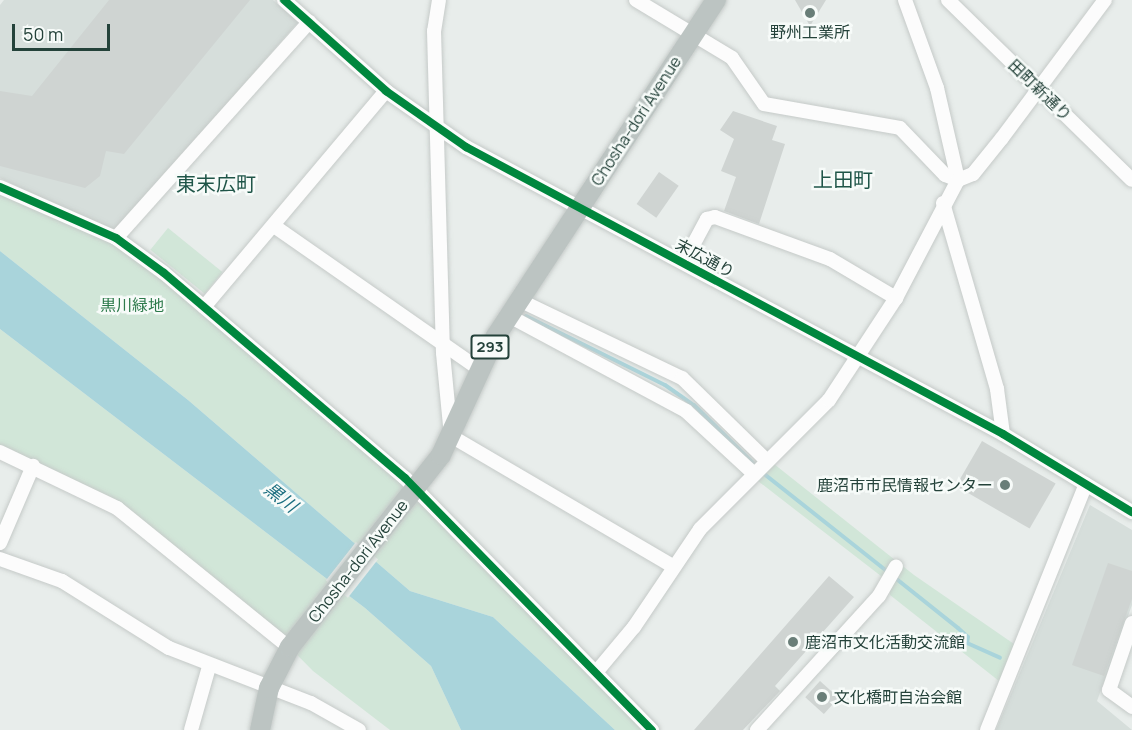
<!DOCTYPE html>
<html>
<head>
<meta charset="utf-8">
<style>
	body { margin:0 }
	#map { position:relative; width:1132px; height:730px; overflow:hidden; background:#e8edeb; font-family:Manrope,"Noto Sans JP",sans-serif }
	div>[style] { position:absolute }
	.built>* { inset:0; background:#d6dedb }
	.green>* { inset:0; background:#d1e6d8; transform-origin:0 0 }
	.water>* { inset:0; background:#a9d4db }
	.pier>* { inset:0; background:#e8edeb; transform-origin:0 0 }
	.stream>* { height:4px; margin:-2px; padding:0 2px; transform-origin:2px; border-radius:2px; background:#a9d4db }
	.building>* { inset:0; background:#cfd4d2; transform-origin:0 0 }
	.roads { filter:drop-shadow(0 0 2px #c5cac8) drop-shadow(0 0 2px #c5cac8) }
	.minor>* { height:14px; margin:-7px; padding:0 7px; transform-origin:7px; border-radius:7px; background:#fcfcfc }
	.highway>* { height:20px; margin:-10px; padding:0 10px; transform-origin:10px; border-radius:10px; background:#bcc4c2 }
	.cycleway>* { height:8px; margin:-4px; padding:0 4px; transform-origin:4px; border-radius:4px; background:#00873e }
	.dots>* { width:16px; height:16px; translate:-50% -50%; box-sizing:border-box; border:3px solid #f7fbf9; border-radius:50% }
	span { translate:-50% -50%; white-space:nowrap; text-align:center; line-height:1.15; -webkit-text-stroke:5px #f7fbf9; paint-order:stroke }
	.shield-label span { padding:2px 4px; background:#f7fbf9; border:2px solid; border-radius:4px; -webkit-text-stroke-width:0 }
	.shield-label { font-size:15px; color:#24423a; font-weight:700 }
	.poi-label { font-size:16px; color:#24423a }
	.right { translate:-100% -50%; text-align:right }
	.left { translate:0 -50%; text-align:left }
	.street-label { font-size:16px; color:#24423a }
	.park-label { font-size:16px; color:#2d7a4b }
	.water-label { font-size:18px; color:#1c6f80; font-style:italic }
	.quarter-label { font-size:20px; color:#1f5548 }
	.scale { position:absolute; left:12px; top:24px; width:98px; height:27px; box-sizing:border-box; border:3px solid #24423a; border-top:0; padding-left:8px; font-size:18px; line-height:21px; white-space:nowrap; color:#24423a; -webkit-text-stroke:4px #f7fbf9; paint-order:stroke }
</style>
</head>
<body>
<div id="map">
	<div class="built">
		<i style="clip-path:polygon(4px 0,273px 0,298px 22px,115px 232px,0 178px,0 5px)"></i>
		<i style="clip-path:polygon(1090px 505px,1132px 530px,1132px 605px,1097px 701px,1132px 730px,996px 730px)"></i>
	</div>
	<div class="green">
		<i style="clip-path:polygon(0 192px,107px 240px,153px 270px,424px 501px,647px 730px,615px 730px,493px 617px,410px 591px,188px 400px,0 251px)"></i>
		<i style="left:168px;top:228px;width:70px;height:28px;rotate:39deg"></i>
		<i style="clip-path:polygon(0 329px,365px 608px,431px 666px,461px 730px,390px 730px,313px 671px,248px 605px,163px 537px,0 447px)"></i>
		<i style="clip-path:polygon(774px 464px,914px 575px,1014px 644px,999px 681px,890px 595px,890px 583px,758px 481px)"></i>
	</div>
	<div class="water">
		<i style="clip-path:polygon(0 251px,188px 400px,410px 591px,493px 617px,615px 730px,461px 730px,431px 666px,365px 608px,0 329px)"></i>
	</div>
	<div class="pier">
		<i style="left:356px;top:542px;width:28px;height:49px;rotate:38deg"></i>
	</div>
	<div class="stream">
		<i style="left:526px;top:316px;width:155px;rotate:26.4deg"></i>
		<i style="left:665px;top:385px;width:35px;rotate:35deg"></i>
		<i style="left:694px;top:405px;width:88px;rotate:44.5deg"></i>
		<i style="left:763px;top:473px;width:159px;rotate:38.4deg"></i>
		<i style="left:894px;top:577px;width:82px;rotate:38.6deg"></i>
		<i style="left:958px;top:628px;width:13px;rotate:42deg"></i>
		<i style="left:968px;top:637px;width:6px;rotate:99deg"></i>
		<i style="left:967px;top:643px;width:36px;rotate:24deg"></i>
	</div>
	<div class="building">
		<i style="clip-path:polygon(109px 0,250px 0,124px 154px,106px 151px,100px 176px,85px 188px,0 166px,0 91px,32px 96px)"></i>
		<i style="clip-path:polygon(795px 0,826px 0,810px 26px)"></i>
		<i style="clip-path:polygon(733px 111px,777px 126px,772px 140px,785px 144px,759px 224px,724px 211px,736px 177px,721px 171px,734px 139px,720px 130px)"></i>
		<i style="left:659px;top:172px;width:24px;height:39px;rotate:35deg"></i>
		<i style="left:982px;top:441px;width:85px;height:52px;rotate:30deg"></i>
		<i style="clip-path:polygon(1108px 563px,1132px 571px,1132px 599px,1104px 676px,1072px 665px)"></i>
		<i style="clip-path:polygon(829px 576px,854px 597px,775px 686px,780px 691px,743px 730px,694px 730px)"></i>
		<i style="left:820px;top:681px;width:25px;height:22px;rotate:42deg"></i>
	</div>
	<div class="roads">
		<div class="minor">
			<i style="left:284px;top:0;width:137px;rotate:41.7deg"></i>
			<i style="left:386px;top:91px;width:98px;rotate:35deg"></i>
			<i style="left:466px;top:147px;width:609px;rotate:28.12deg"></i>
			<i style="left:1003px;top:434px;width:151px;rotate:31.2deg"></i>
			<i style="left:439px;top:0;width:31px;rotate:99deg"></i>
			<i style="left:434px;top:31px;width:322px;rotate:88.4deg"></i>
			<i style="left:443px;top:353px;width:83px;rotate:84.5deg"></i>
			<i style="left:451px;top:436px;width:257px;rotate:30.4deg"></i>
			<i style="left:636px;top:0;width:112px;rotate:31.1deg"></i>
			<i style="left:732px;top:58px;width:56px;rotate:55.2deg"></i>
			<i style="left:764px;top:104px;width:138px;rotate:10deg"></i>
			<i style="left:900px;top:128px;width:65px;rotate:46.2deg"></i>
			<i style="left:945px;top:175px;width:14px;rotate:21deg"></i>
			<i style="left:905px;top:0;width:94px;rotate:70deg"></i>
			<i style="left:937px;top:88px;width:94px;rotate:77.1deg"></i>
			<i style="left:948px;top:0;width:257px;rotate:44.4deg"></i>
			<i style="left:0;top:187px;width:127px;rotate:23.7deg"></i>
			<i style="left:116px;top:238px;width:59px;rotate:36.1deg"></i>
			<i style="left:164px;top:273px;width:316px;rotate:40.4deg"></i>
			<i style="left:405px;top:478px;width:353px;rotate:45.6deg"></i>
			<i style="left:943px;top:203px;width:194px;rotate:73.8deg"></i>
			<i style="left:997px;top:389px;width:45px;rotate:82.4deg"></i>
			<i style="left:274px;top:226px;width:250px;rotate:34.9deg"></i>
			<i style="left:116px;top:238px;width:290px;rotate:-48.2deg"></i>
			<i style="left:684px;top:262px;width:49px;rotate:-61.9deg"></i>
			<i style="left:707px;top:219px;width:8px;rotate:-14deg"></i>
			<i style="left:715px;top:217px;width:122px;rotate:20.1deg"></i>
			<i style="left:830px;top:259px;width:77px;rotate:30.6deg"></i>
			<i style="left:519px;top:300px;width:181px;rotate:25.6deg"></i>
			<i style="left:682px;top:378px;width:119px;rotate:44.3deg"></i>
			<i style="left:204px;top:307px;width:282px;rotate:-49.9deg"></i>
			<i style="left:509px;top:316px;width:201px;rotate:28.2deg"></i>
			<i style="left:686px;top:411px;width:93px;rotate:42.8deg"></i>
			<i style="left:0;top:452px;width:130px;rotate:25.6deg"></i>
			<i style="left:117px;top:508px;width:223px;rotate:39deg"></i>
			<i style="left:0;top:543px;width:84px;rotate:-66.8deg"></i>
			<i style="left:0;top:559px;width:66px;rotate:19.5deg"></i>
			<i style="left:62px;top:581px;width:126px;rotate:32.1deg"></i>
			<i style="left:169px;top:648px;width:152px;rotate:21.2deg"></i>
			<i style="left:311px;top:703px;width:55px;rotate:29.4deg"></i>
			<i style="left:1132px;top:623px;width:71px;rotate:108.9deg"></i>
			<i style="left:1109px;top:690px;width:29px;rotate:36deg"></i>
			<i style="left:598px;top:670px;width:56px;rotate:-50.1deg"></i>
			<i style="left:634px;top:627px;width:118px;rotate:-56deg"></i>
			<i style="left:700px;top:529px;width:182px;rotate:-45deg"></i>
			<i style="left:829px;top:400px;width:122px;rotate:-56.7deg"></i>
			<i style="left:896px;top:298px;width:133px;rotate:-62.3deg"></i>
			<i style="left:958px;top:180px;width:16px;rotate:-22deg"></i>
			<i style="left:973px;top:174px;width:46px;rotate:-51.1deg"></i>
			<i style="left:1002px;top:138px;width:172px;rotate:-53.3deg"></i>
			<i style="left:191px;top:730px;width:66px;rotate:-74.1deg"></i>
			<i style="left:757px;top:730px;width:181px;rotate:-47.7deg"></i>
			<i style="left:879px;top:596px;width:34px;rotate:-60deg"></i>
			<i style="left:987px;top:730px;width:265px;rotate:-68.1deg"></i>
		</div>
		<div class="highway">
			<i style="left:260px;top:730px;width:43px;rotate:-77.9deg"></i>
			<i style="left:269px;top:688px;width:46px;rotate:-62.9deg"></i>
			<i style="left:290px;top:647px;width:244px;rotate:-51.8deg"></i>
			<i style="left:441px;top:455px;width:131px;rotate:-65.2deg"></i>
			<i style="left:496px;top:336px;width:402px;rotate:-56.8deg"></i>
		</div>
	</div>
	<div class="cycleway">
		<i style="left:284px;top:0;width:137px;rotate:41.7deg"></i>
		<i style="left:386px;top:91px;width:98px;rotate:35deg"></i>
		<i style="left:466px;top:147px;width:609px;rotate:28.12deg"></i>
		<i style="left:1003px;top:434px;width:151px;rotate:31.2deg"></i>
		<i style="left:0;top:187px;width:127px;rotate:23.7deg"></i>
		<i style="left:116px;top:238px;width:59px;rotate:36.1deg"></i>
		<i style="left:164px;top:273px;width:316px;rotate:40.4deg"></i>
		<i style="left:405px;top:478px;width:353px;rotate:45.6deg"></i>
	</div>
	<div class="dots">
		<i style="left:810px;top:13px;background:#697e78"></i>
		<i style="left:1005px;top:485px;background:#697e78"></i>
		<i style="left:793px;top:642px;background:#697e78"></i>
		<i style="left:822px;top:697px;background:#697e78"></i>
	</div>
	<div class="shield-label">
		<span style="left:490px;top:347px">293</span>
	</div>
	<div class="poi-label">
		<span style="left:810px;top:32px">野州工業所</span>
		<span class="right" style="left:993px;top:485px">鹿沼市市民情報センター</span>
		<span class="left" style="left:805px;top:642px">鹿沼市文化活動交流館</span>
		<span class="left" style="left:834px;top:697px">文化橋町自治会館</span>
	</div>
	<div class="street-label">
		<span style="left:1040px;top:90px;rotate:44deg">田町新通り</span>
		<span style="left:636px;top:121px;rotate:-57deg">Chosha-dori Avenue</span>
		<span style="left:705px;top:258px;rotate:28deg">末広通り</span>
		<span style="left:358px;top:561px;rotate:-52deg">Chosha-dori Avenue</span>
	</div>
	<div class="park-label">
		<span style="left:132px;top:305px">黒川緑地</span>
	</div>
	<div class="water-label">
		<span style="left:281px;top:497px;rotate:38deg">黒川</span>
	</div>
	<div class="quarter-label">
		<span style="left:843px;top:179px">上田町</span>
		<span style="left:216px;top:183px">東末広町</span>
	</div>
	<div class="scale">50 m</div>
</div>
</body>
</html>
